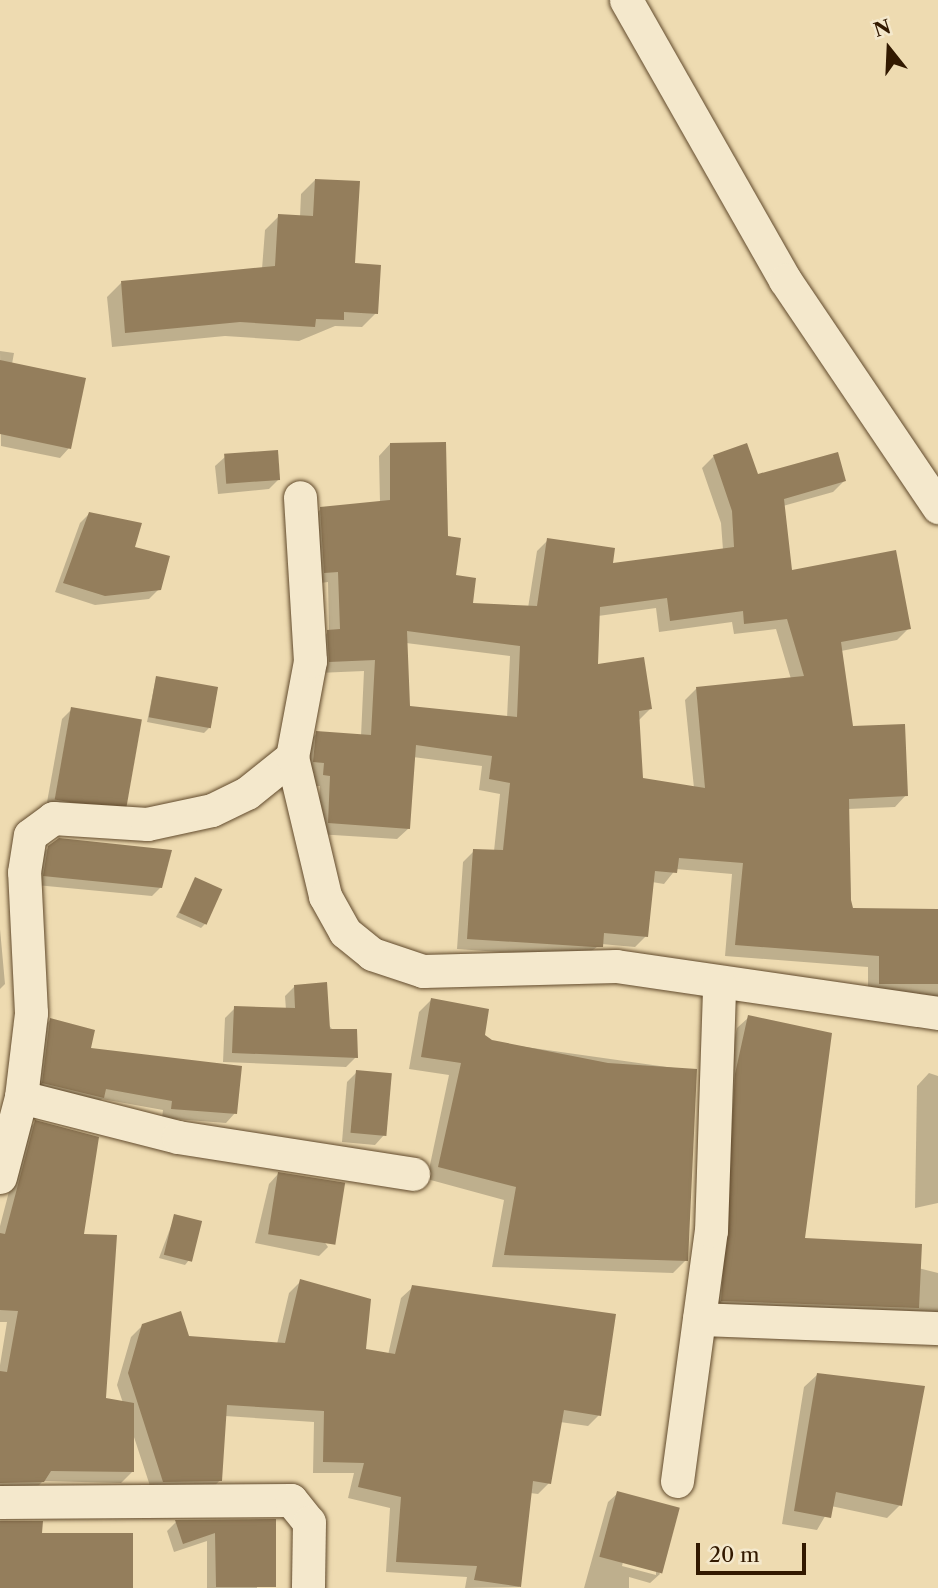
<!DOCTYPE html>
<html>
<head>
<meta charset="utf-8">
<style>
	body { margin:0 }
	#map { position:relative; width:938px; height:1588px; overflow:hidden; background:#eedbb1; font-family:"Libre Caslon Text",serif }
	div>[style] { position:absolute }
	.shadow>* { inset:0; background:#0003 }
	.building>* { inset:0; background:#947e5c; transform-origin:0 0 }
	.roads { filter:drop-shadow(0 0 2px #614a2c) drop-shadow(0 0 2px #614a2c) }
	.minor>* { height:33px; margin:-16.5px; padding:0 16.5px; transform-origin:16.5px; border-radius:16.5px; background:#f4e8cc }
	span { translate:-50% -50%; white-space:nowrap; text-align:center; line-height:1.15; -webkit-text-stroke:6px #f4e8cc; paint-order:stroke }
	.north { position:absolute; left:854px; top:14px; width:70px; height:70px; -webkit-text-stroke:5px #f4e8cc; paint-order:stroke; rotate:342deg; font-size:19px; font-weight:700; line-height:28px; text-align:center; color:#321900 }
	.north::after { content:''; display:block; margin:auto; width:24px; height:32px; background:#321900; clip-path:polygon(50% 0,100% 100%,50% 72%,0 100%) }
	.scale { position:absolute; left:696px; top:1543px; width:110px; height:32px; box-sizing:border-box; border:4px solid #321900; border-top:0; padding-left:9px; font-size:21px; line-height:24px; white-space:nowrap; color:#321900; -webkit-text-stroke:5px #f4e8cc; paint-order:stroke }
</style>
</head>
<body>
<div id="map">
	<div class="shadow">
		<i style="clip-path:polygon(315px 180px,376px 313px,362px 327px,335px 326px,299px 341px,225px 336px,112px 347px,107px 297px,121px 283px,262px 269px,265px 230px,279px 216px,300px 217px,301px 194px)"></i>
		<i style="clip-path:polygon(0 351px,14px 353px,12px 364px,69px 448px,60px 458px,1px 446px)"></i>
		<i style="clip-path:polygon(evenodd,390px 444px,447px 538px,454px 576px,471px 605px,528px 608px,537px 551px,548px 540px,611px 565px,723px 550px,721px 523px,702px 468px,714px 456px,757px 476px,844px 481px,833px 492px,783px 506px,790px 572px,909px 628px,897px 640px,841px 651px,851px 728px,906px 795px,895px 807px,848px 809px,851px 910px,938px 910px,938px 997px,868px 995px,868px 967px,725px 956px,732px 874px,676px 869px,664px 884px,652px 882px,646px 936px,635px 947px,601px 944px,582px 958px,457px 949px,463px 862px,474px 851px,494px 851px,500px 794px,479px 790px,482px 766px,413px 757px,409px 828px,397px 839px,317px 834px,320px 786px,313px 786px,314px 773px,303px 772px,306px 744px,317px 733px,361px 736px,364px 671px,318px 673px,317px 643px,329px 631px,328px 582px,313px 584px,309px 520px,321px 509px,380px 503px,379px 456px,390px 444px,656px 608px,659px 632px,732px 622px,734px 634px,776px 629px,791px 679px,696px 689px,685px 700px,694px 788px,641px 780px,638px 721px,650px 709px,596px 666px,598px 616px,656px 608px,390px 444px,406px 643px,510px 656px,507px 718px,408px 707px,406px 643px)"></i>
		<i style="clip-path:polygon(225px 457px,279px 479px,269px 489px,218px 494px,215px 466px)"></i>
		<i style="clip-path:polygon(89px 514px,133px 548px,159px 589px,149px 599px,95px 605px,55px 592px,80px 523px)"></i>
		<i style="clip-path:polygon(156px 678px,209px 728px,204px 733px,147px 722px)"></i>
		<i style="clip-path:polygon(72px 709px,125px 803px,116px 812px,46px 808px,62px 719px)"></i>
		<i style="clip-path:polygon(49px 847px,161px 887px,152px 896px,36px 885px,40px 856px)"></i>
		<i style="clip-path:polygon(196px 879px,205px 924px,201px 928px,176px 917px)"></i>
		<i style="clip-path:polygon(0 929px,5px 984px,0 989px)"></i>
		<i style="clip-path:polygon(295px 986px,356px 1057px,346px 1067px,223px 1062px,225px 1018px,235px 1008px,286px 1010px,285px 996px)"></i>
		<i style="clip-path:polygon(431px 1000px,491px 1042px,695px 1071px,686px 1260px,673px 1273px,492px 1267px,504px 1200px,427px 1179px,449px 1075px,409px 1069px,419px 1012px)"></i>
		<i style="clip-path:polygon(749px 1017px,803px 1239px,938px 1273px,938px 1318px,710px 1311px,724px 1087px,737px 1028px)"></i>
		<i style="clip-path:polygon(50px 1020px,89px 1049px,235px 1113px,226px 1123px,162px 1118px,163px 1110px,102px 1099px,93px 1107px,33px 1092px,41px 1030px)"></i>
		<i style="clip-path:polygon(357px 1072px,384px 1135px,375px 1145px,342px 1142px,347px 1082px)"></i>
		<i style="clip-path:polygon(929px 1073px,938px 1076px,938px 1203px,915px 1208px,917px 1086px)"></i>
		<i style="clip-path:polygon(35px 1122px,82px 1235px,104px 1400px,123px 1403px,117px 1385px,131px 1337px,143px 1325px,188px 1338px,277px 1344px,289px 1293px,301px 1281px,364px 1351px,388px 1355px,401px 1298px,413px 1287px,599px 1415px,588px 1426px,560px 1422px,549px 1483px,538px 1494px,530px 1493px,519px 1587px,465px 1588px,467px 1577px,386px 1572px,390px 1508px,348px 1498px,354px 1473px,313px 1473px,314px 1422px,225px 1416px,220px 1480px,209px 1492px,152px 1492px,133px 1434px,132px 1472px,121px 1483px,43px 1481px,31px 1493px,0 1494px,0 1365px,7px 1322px,0 1322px,0 1226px,24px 1134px)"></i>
		<i style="clip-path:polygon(278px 1174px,328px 1247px,319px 1256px,255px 1243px,269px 1184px)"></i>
		<i style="clip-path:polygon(175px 1216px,189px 1260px,185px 1265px,159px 1258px)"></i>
		<i style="clip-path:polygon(817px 1375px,922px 1388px,900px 1505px,887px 1518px,831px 1506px,817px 1530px,782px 1524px,804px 1387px)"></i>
		<i style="clip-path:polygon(evenodd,618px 1493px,660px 1574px,650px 1583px,629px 1577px,629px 1588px,584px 1588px,608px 1502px,618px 1493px,623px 1562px,656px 1571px,656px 1575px,622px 1566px,623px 1562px)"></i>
		<i style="clip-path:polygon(255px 1521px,257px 1588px,207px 1588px,207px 1541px,174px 1552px,167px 1531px,176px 1522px)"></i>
	</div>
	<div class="building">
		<i style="clip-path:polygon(315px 179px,360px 181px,355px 263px,381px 265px,378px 314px,344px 312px,344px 320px,316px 319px,315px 327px,240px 322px,125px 333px,121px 281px,275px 266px,278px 214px,313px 216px)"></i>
		<i style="clip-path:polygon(0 360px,86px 378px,71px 449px,0 434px)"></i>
		<i style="clip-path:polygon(evenodd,446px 442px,448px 536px,461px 538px,456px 575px,476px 578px,473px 603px,537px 606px,547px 538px,615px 548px,613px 563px,734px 547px,732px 511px,713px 455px,747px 443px,758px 474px,838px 452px,846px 481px,784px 499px,792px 570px,896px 550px,911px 629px,841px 642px,853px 726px,905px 724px,908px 796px,849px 799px,851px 900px,853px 908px,938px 909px,938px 984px,879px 984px,879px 956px,735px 945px,743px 863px,679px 858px,677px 873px,655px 871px,648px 937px,604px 933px,603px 947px,594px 947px,467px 939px,473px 849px,503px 850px,510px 783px,489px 779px,492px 756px,416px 745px,410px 829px,328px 823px,330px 776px,323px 775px,324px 763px,313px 762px,316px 731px,371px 735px,375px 660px,329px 662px,327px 630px,340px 629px,338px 572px,324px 573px,320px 507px,390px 500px,390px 443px,446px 442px,667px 598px,670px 621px,743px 611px,744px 624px,787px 619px,804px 676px,696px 687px,705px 788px,643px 778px,639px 711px,652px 709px,644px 657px,598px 664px,600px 607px,667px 598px,446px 442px,407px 631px,520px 646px,517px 717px,410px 706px,407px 631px)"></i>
		<i style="left:278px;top:450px;width:30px;height:54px;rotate:86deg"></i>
		<i style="clip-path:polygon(89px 512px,142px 523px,135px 547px,170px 556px,161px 590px,105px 596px,63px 583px)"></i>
		<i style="left:156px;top:676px;width:63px;height:42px;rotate:10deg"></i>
		<i style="left:71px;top:707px;width:72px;height:94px;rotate:10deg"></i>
		<i style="clip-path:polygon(59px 838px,172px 850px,162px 888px,43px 876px,48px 846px)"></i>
		<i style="left:195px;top:877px;width:30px;height:39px;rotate:24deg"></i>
		<i style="clip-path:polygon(327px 982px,330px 1029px,357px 1029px,358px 1058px,232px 1053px,234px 1006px,295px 1008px,294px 985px)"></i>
		<i style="clip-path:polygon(431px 998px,489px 1009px,485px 1035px,492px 1040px,608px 1063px,697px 1069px,688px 1261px,504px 1255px,516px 1187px,438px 1167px,461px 1063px,421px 1057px)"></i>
		<i style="clip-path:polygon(748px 1015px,832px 1033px,805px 1238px,922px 1244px,919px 1308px,721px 1301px,735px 1074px)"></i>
		<i style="clip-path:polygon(50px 1018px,95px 1030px,91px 1048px,242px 1066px,237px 1114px,171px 1109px,172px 1101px,106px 1089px,104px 1098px,42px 1083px)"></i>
		<i style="left:356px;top:1070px;width:36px;height:63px;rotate:5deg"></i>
		<i style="clip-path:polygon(35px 1120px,99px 1137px,84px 1234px,117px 1235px,106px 1398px,134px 1403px,134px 1472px,51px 1471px,44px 1482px,0 1483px,0 1371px,7px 1372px,18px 1311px,0 1310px,0 1233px,5px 1234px)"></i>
		<i style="left:278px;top:1172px;width:68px;height:63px;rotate:9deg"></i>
		<i style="left:174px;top:1214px;width:29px;height:42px;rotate:14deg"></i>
		<i style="clip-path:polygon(300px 1279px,371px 1299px,366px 1349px,395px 1354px,412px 1285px,616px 1314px,601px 1416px,564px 1410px,551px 1484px,533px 1481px,521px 1587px,474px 1580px,477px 1566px,396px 1562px,401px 1497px,358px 1487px,364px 1463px,323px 1462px,324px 1411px,227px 1405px,222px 1481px,163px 1482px,128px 1373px,142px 1324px,181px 1311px,189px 1336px,285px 1343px)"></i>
		<i style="clip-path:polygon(817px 1373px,925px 1386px,902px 1506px,836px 1492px,831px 1518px,794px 1511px)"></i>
		<i style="left:617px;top:1491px;width:65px;height:68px;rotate:15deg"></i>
		<i style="clip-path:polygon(276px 1519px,276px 1587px,216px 1587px,215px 1533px,183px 1544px,175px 1520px)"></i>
		<i style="clip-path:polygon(0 1521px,43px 1521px,42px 1533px,133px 1533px,133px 1588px,0 1588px)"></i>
	</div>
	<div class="roads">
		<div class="minor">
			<i style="left:626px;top:0;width:322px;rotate:60.4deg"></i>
			<i style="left:785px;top:280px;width:274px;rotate:56deg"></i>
			<i style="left:292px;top:757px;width:143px;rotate:76.6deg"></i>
			<i style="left:325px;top:896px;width:41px;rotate:60.9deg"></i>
			<i style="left:345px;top:932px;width:35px;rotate:39deg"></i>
			<i style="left:372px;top:954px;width:54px;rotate:18.4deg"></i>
			<i style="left:423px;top:971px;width:193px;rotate:-1.5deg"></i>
			<i style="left:616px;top:966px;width:325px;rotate:8.3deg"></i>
			<i style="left:21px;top:1097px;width:162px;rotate:14.3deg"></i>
			<i style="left:178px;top:1137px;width:238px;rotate:8.9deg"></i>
			<i style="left:0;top:1177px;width:83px;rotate:-75.3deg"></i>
			<i style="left:21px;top:1097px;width:85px;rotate:-83.2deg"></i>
			<i style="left:31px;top:1013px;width:141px;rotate:-92.8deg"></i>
			<i style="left:24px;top:872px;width:37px;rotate:-81deg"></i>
			<i style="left:30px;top:835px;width:29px;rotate:-36deg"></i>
			<i style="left:53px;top:818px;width:94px;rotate:3.7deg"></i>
			<i style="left:147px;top:824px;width:66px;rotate:-12.2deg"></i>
			<i style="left:212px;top:810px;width:39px;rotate:-26deg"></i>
			<i style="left:247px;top:793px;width:58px;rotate:-38.7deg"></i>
			<i style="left:292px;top:757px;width:98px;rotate:-79.4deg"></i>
			<i style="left:310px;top:661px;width:164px;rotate:-93.5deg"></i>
			<i style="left:699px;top:1319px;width:239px;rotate:2.2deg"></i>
			<i style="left:677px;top:1481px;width:252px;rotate:-82.3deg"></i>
			<i style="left:711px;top:1231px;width:247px;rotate:-88.1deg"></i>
			<i style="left:0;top:1502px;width:291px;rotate:-0.4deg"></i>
			<i style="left:291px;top:1500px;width:28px;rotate:51deg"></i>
			<i style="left:309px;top:1522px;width:66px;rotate:90.9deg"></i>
		</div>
	</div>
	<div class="north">N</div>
	<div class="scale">20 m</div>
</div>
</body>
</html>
